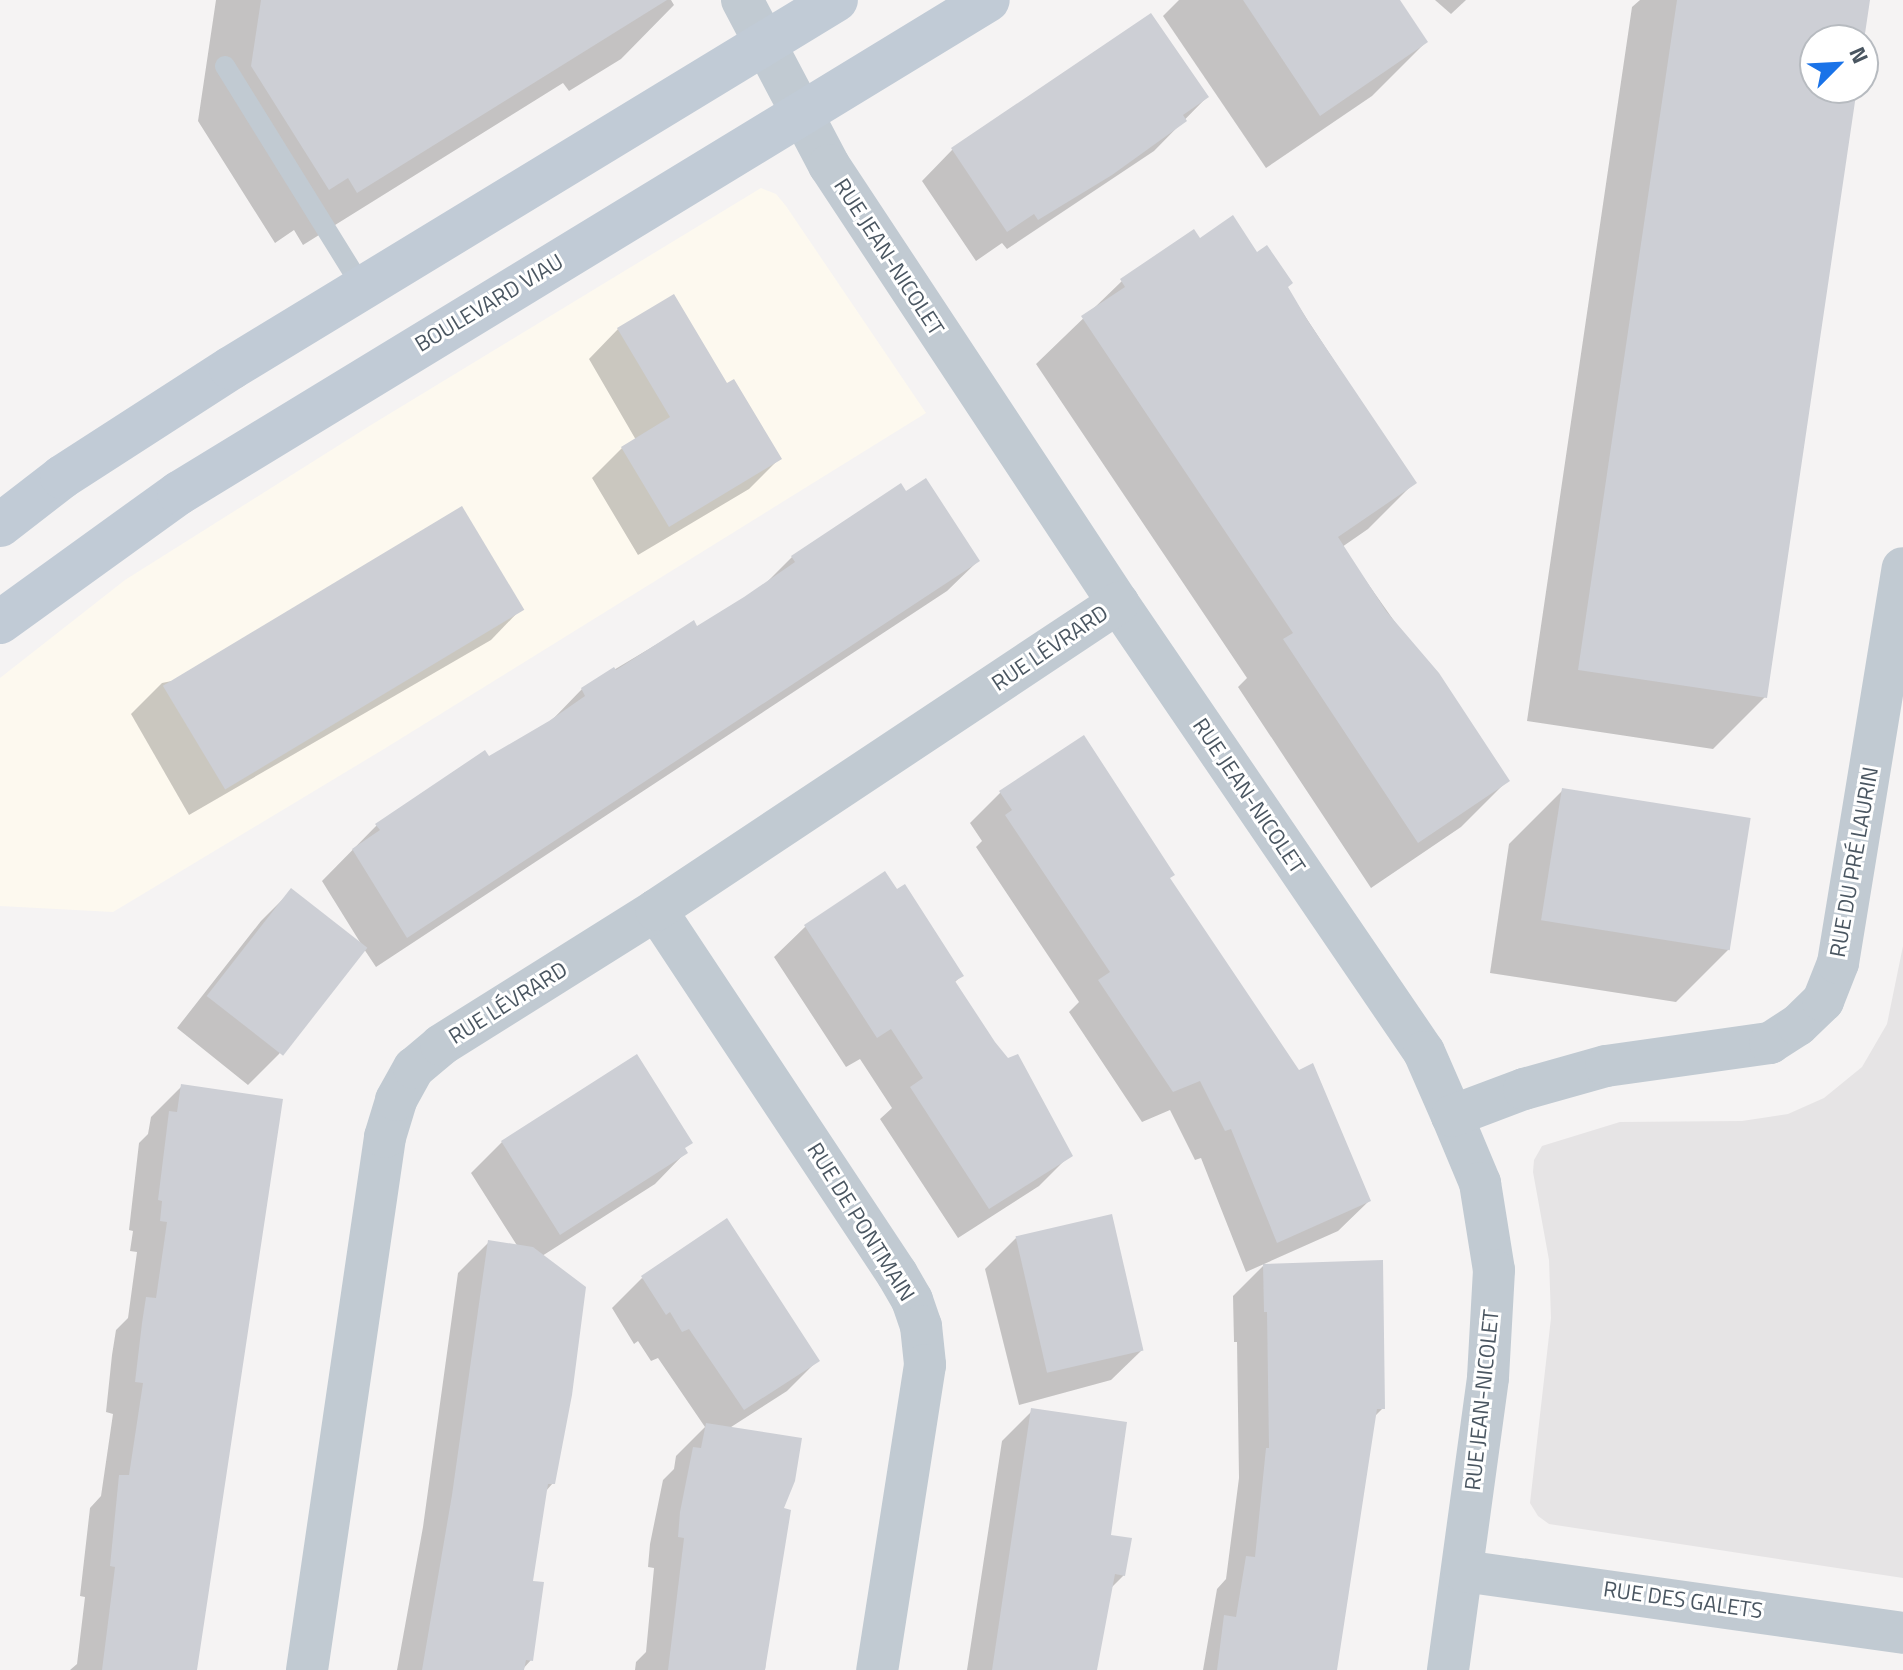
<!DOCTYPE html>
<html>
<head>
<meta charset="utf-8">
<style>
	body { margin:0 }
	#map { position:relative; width:1903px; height:1670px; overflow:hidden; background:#f5f3f3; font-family:"Titillium Web",sans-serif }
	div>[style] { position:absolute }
	.commercial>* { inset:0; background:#fdf9ef }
	.education>* { inset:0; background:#e6e4e5 }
	.shadow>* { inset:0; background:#0003 }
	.building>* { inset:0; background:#cdcfd5; transform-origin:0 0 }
	.lane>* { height:20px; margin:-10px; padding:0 10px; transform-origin:10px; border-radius:10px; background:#c1cad2 }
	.street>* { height:42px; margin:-21px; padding:0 21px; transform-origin:21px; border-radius:21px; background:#c1cad2 }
	.secondary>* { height:44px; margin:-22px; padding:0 22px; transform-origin:22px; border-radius:22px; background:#c1cbd6 }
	span { translate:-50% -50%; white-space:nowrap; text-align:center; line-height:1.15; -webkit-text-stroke:6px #fff; paint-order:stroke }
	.street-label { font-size:22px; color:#4a5661 }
	.north { position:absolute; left:1799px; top:24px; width:80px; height:80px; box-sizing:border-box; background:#fff; border:2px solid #b7bbc0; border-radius:50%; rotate:66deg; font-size:22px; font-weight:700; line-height:32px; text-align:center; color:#4a5661 }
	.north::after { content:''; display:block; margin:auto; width:28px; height:36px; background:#1a73e8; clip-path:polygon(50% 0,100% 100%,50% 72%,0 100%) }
</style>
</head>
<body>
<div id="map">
	<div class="commercial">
		<i style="clip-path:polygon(761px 188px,776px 194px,786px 206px,926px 413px,384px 749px,113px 912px,0 906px,0 678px,125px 580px,371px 425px)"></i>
	</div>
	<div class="education">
		<i style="clip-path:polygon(1903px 946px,1903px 1578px,1549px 1524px,1538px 1516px,1530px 1503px,1551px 1318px,1549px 1260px,1533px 1172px,1534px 1160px,1542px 1146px,1620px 1122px,1742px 1121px,1788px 1114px,1824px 1098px,1862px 1067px,1887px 1024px)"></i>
	</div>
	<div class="shadow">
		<i style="clip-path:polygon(216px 0,671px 0,674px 5px,621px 59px,569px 91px,563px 83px,303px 245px,294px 230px,275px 243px,198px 121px)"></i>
		<i style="clip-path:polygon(1179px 0,1397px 0,1426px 42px,1372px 96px,1266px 168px,1163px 16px)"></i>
		<i style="clip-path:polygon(1435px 0,1466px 0,1451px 14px)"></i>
		<i style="clip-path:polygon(1640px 0,1867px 0,1861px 40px,1815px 40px,1815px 88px,1854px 88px,1765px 697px,1713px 749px,1527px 721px,1632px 7px)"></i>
		<i style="clip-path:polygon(1207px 97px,1154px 151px,1007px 249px,1002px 243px,976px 261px,922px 181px,952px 150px)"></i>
		<i style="clip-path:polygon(1199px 240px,1257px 255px,1286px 287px,1414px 483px,1368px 529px,1342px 547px,1507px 781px,1461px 827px,1371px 888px,1238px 687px,1247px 678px,1036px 364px,1122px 281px)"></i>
		<i style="clip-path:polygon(618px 329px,779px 459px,749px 489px,638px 555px,592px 478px,622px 448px,636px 440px,589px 359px)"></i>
		<i style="clip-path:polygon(900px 486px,978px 561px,947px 591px,376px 967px,364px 949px,279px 1054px,248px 1085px,177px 1028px,261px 921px,291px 891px,363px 947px,322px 881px,377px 825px,552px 720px,582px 689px,694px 622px,697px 629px,762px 587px,792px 557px)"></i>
		<i style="clip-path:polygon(521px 609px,491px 640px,189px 815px,131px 714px,162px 683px)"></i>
		<i style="clip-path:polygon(1563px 790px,1730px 948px,1676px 1002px,1490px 973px,1509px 844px)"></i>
		<i style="clip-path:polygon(1001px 792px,1168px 879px,1369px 1201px,1338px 1231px,1246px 1272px,1201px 1158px,1195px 1160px,1170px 1110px,1142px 1122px,1069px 1012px,1079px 1002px,976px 847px,982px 841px,970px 823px)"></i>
		<i style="clip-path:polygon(885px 874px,962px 975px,954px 983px,1070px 1155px,1039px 1186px,958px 1238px,880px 1119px,892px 1108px,860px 1059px,846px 1067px,774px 957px,805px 927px)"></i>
		<i style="clip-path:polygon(182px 1086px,195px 1670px,70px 1670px,77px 1664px,85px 1597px,80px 1596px,90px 1508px,101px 1496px,113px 1414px,106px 1412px,112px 1355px,116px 1330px,128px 1318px,137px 1252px,130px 1251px,133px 1231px,129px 1230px,139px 1143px,148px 1134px,151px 1117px)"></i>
		<i style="clip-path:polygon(502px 1142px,684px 1149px,685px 1153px,655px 1184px,542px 1256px,553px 1483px,545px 1492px,530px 1582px,531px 1660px,522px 1670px,397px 1670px,423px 1527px,458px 1273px,489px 1242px,518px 1247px,471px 1173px)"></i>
		<i style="clip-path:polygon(1016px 1238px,1142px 1350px,1111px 1380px,1019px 1405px,985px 1269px)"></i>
		<i style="clip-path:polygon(1263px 1266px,1383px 1408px,1374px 1417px,1336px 1670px,1203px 1670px,1217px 1589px,1226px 1579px,1239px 1478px,1237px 1342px,1234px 1342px,1233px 1296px)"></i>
		<i style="clip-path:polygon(642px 1278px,817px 1361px,787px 1391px,728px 1429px,781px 1510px,765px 1670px,635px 1670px,636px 1662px,646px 1652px,654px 1568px,648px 1567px,650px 1544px,663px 1480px,674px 1469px,676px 1456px,705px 1427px,658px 1358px,651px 1361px,638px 1341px,634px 1344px,612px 1308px)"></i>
		<i style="clip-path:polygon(1032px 1411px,1109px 1537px,1124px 1575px,1111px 1588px,1089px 1670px,967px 1670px,1002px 1441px)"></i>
	</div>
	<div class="building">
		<i style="clip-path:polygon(261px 0,667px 0,357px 193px,348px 178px,329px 190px,251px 66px)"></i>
		<i style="clip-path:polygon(1243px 0,1400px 0,1428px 42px,1320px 116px)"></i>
		<i style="clip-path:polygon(1677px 0,1870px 0,1863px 47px,1863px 40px,1815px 40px,1815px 88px,1857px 88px,1767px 698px,1578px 670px)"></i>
		<i style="clip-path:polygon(1151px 13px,1209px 97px,1183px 115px,1187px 121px,1112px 175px,1038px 220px,1034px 214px,1007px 232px,951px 148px)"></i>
		<i style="clip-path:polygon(1233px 215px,1257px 252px,1267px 245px,1293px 283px,1288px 287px,1308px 321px,1417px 483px,1338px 537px,1386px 611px,1439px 673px,1510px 781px,1418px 843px,1283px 639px,1293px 633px,1081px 316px,1125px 287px,1120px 279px,1194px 229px,1200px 238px)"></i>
		<i style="clip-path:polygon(674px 294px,727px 383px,734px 379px,782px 459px,669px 527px,621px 447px,670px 417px,617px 328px)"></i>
		<i style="clip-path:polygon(926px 478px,980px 561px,407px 938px,352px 849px,380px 830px,375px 824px,485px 750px,489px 756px,549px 721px,585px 696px,581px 688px,614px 667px,616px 670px,694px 620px,697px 626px,744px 597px,795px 562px,791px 556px,901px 483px,906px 491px)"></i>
		<i style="left:462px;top:506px;width:121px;height:349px;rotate:59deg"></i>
		<i style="clip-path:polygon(1084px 735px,1175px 875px,1170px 878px,1299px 1070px,1313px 1063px,1371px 1201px,1277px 1243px,1231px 1129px,1225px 1131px,1200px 1081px,1173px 1092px,1098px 980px,1110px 972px,1005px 815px,1012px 810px,999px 791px)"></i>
		<i style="left:1562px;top:788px;width:191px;height:134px;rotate:9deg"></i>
		<i style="clip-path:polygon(885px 871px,897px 889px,905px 884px,964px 976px,955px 981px,995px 1042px,1008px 1058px,1018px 1054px,1073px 1156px,989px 1209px,910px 1087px,923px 1078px,891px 1029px,877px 1038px,804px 925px)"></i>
		<i style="left:291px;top:888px;width:97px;height:137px;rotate:38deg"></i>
		<i style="clip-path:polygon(637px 1054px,693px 1143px,685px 1148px,688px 1153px,560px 1235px,501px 1141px)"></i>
		<i style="clip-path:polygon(181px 1084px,283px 1099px,197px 1670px,102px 1670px,115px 1567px,110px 1566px,119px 1475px,129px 1475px,143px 1383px,135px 1382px,142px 1323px,146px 1297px,156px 1298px,167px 1222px,160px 1221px,162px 1201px,158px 1200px,169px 1111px,177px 1112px)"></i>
		<i style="left:1112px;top:1214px;width:140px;height:99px;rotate:77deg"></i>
		<i style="clip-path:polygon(727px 1218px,820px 1361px,744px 1410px,689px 1329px,682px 1332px,670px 1312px,666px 1315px,641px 1276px)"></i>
		<i style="clip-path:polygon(488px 1240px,533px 1247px,586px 1287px,572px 1395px,555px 1484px,548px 1484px,533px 1581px,544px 1582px,533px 1661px,526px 1660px,524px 1670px,422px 1670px,452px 1495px)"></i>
		<i style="clip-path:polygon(1383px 1260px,1385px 1409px,1377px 1409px,1337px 1670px,1217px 1670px,1224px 1615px,1236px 1617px,1246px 1556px,1255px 1557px,1266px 1448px,1269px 1448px,1267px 1312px,1264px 1312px,1263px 1264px)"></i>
		<i style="clip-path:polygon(1031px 1408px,1127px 1422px,1111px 1535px,1132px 1538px,1125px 1576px,1115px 1574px,1097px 1670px,992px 1670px)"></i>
		<i style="clip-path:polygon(706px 1423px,802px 1438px,795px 1481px,784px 1508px,791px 1510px,765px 1670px,668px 1670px,684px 1538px,678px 1537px,680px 1512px,693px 1447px,701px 1448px)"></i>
	</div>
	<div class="lane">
		<i style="left:225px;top:66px;width:262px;rotate:58.2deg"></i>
	</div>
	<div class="street">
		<i style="left:742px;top:0;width:187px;rotate:62.2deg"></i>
		<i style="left:829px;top:165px;width:525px;rotate:56.58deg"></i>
		<i style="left:1118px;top:603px;width:543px;rotate:55.73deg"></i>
		<i style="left:1424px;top:1052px;width:70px;rotate:66.4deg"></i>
		<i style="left:1452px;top:1116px;width:73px;rotate:67.3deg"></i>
		<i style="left:1480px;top:1183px;width:88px;rotate:80.9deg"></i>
		<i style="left:1494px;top:1270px;width:108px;rotate:93.2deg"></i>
		<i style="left:1488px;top:1378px;width:295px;rotate:97.8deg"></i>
		<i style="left:656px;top:910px;width:437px;rotate:56.5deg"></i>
		<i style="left:897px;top:1274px;width:30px;rotate:60deg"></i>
		<i style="left:912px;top:1300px;width:28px;rotate:71deg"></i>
		<i style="left:921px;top:1326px;width:39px;rotate:84deg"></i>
		<i style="left:925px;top:1365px;width:309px;rotate:98.9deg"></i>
		<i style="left:1452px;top:1116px;width:77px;rotate:-20.6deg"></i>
		<i style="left:1524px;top:1089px;width:85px;rotate:-15.7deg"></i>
		<i style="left:1606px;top:1066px;width:166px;rotate:-8deg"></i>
		<i style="left:1770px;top:1043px;width:33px;rotate:-33deg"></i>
		<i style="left:1798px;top:1025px;width:35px;rotate:-44deg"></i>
		<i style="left:1823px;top:1001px;width:41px;rotate:-68.5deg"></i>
		<i style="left:1838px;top:963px;width:400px;rotate:-80.7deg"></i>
		<i style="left:1463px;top:1571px;width:444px;rotate:8deg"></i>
		<i style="left:307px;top:1670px;width:539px;rotate:-81.67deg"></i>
		<i style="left:385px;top:1137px;width:39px;rotate:-73deg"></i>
		<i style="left:396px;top:1100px;width:37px;rotate:-61deg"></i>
		<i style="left:414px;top:1068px;width:35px;rotate:-40deg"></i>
		<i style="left:441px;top:1045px;width:254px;rotate:-32.1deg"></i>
		<i style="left:656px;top:910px;width:555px;rotate:-33.6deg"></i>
	</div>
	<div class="secondary">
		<i style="left:0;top:525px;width:78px;rotate:-37.7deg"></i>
		<i style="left:62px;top:477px;width:201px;rotate:-32.8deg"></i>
		<i style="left:231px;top:368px;width:708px;rotate:-31.31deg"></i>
		<i style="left:0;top:622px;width:221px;rotate:-35.8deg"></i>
		<i style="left:179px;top:493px;width:947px;rotate:-31.36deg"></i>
	</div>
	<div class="street-label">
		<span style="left:889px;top:257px;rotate:57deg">RUE JEAN-NICOLET</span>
		<span style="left:489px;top:303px;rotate:-31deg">BOULEVARD VIAU</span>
		<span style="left:1050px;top:648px;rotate:-34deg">RUE LÉVRARD</span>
		<span style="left:1249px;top:796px;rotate:56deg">RUE JEAN-NICOLET</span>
		<span style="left:1854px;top:862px;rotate:-80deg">RUE DU PRÉ LAURIN</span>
		<span style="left:508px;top:1003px;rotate:-32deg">RUE LÉVRARD</span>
		<span style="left:861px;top:1222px;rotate:58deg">RUE DE PONTMAIN</span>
		<span style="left:1482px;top:1400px;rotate:-84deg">RUE JEAN-NICOLET</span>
		<span style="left:1683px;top:1600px;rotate:8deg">RUE DES GALETS</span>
	</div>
	<div class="north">N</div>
</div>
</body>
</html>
